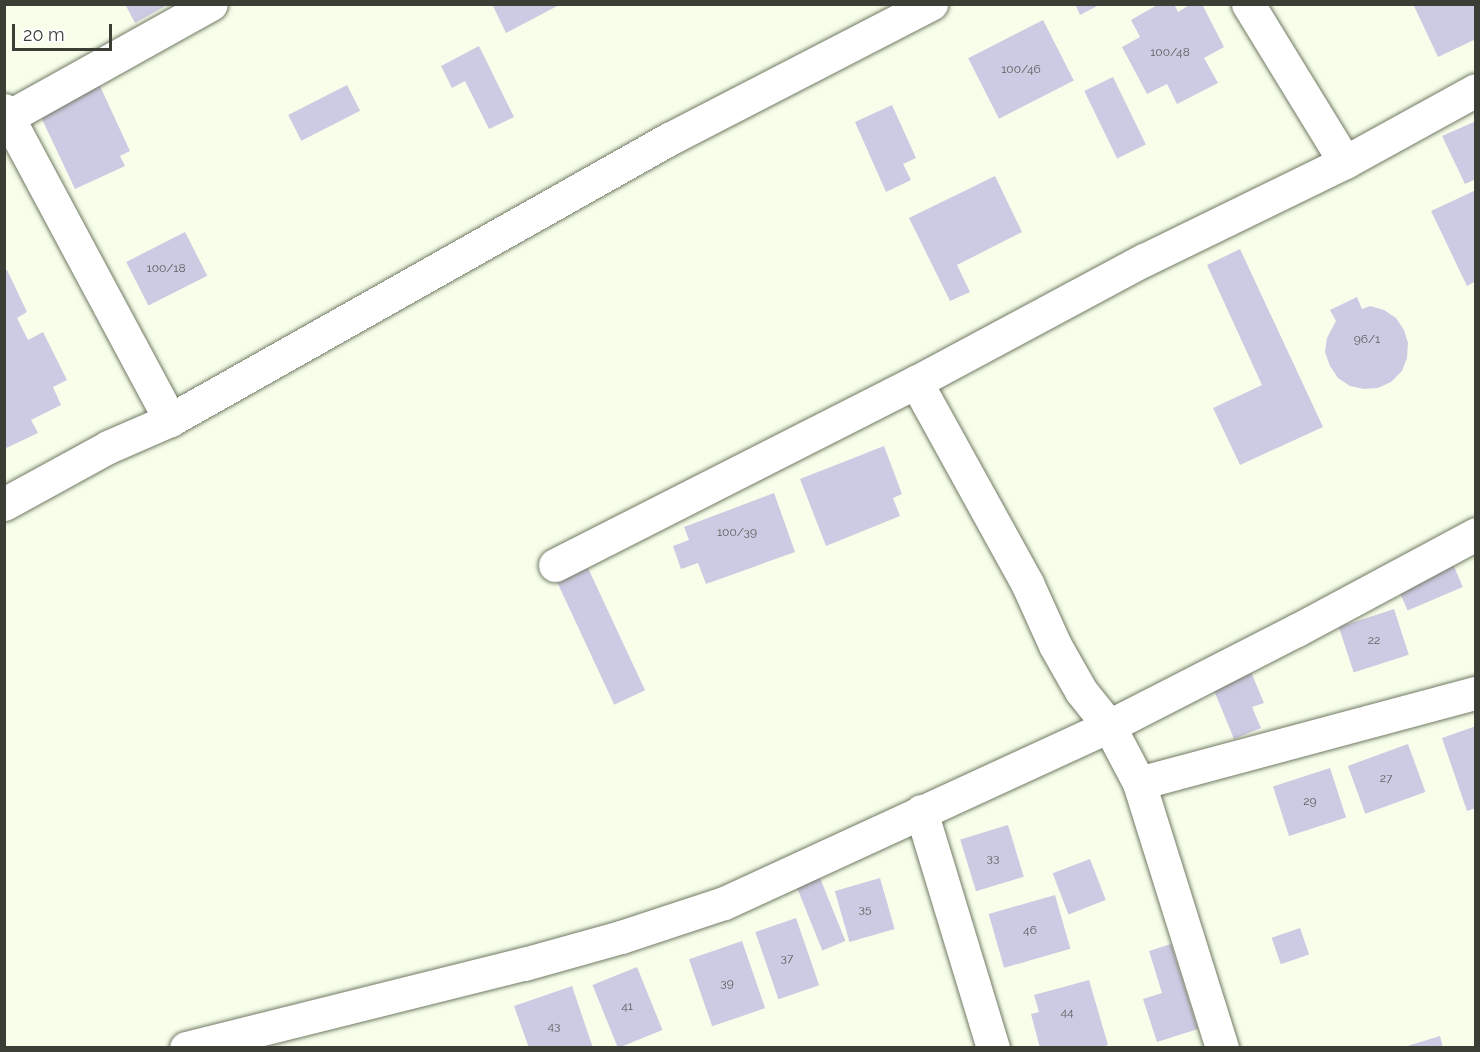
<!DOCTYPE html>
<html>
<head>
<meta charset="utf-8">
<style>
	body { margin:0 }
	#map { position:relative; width:1480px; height:1052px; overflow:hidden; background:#f7ffeb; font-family:Raleway,sans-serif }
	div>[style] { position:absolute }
	.building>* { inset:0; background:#cdcae3; transform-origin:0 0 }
	.roads { filter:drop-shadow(0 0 2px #717a64) drop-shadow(0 0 2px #717a64) }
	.street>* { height:33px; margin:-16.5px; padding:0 16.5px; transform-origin:16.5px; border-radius:16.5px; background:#fff }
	span { translate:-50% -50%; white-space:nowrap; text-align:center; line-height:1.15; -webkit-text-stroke:5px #fff; paint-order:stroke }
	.number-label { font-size:12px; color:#5f6160 }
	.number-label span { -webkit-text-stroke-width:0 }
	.frame { position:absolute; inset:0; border:6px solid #3a3e34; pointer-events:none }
	.scale { position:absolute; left:12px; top:24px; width:100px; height:27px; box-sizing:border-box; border:3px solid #3a3e34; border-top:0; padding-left:8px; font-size:18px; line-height:21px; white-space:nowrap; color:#3a3e34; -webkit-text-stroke:4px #fff; paint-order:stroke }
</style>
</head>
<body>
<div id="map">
	<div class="building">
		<i style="clip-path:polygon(125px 4px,169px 4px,135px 23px)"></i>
		<i style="clip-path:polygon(492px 4px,561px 4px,506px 33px)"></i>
		<i style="clip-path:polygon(1075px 4px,1101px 4px,1080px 15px)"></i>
		<i style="clip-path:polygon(1159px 4px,1174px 4px,1178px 12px,1191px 4px,1202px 4px,1224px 47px,1204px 58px,1218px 83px,1177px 104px,1167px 84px,1147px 94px,1122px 47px,1140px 37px,1131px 20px)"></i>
		<i style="clip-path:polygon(1413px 4px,1476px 4px,1476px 39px,1438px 57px)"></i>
		<i style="left:1043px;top:20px;width:68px;height:84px;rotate:63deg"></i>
		<i style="clip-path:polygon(479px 46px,514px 117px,489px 129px,465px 81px,452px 88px,441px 66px)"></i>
		<i style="left:1113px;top:77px;width:75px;height:32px;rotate:64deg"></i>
		<i style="clip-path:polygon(99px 84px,130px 151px,120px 156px,125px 166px,75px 189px,39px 113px)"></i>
		<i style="left:347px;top:85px;width:29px;height:66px;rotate:63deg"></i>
		<i style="clip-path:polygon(892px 105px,916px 158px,903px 164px,911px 180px,886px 192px,855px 122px)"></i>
		<i style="clip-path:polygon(1476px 121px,1476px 179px,1465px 184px,1442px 136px)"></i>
		<i style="clip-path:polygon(995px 176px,1022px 232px,957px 265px,970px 292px,950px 301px,909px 218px)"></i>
		<i style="clip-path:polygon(1476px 190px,1476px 281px,1467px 286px,1431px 211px)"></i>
		<i style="left:185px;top:232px;width:49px;height:66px;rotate:63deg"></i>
		<i style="clip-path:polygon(1240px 249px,1323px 427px,1240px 465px,1213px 408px,1262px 385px,1207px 265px)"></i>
		<i style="clip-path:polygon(7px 270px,27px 312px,17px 318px,28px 340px,43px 332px,67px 380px,53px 387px,61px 405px,31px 420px,38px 433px,4px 449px,4px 271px)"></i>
		<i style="clip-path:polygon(1357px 297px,1362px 309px,1370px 306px,1384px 310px,1396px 318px,1404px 330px,1408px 343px,1407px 358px,1402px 371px,1391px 382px,1378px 388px,1364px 389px,1350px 386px,1338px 378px,1330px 366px,1325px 352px,1327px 338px,1336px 321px,1330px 310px)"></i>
		<i style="clip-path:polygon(884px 446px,902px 494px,893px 498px,900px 516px,826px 546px,800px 479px)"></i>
		<i style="clip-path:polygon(774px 493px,795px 552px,706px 584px,698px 563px,681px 569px,673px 546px,689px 540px,684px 527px)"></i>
		<i style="left:1453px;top:564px;width:25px;height:60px;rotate:67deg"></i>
		<i style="left:588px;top:568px;width:135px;height:34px;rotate:65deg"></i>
		<i style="left:1394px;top:609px;width:48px;height:58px;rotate:72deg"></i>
		<i style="clip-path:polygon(1251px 672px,1264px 703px,1252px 707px,1261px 728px,1234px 739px,1213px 688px)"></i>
		<i style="clip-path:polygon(1476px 726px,1476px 808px,1467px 811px,1442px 738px)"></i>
		<i style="left:1408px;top:744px;width:51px;height:64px;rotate:70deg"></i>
		<i style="left:1330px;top:768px;width:52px;height:60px;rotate:72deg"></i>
		<i style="left:1008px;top:825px;width:54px;height:50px;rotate:73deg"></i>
		<i style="left:1090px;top:859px;width:44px;height:40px;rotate:69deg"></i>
		<i style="left:820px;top:878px;width:68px;height:25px;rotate:68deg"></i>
		<i style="left:880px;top:878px;width:53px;height:47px;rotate:74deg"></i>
		<i style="left:1055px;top:895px;width:56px;height:69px;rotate:74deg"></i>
		<i style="left:796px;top:918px;width:71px;height:43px;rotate:71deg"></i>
		<i style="left:1300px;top:928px;width:28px;height:30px;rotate:71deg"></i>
		<i style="left:742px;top:941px;width:71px;height:56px;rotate:71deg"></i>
		<i style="clip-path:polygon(1171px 944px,1198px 1029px,1157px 1042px,1143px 999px,1162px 993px,1149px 951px)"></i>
		<i style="left:637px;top:967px;width:68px;height:48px;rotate:68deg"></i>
		<i style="clip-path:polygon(1089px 980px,1108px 1045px,1098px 1048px,1040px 1048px,1031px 1014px,1039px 1012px,1034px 995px)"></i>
		<i style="clip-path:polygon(572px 986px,593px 1048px,529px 1048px,514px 1006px)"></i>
		<i style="clip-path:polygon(1440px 1036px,1443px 1048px,1404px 1048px,1404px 1047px)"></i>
	</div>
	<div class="roads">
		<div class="street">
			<i style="left:1248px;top:4px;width:185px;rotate:58.5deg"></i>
			<i style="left:4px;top:110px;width:352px;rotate:61.8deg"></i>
			<i style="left:8px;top:117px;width:232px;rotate:-29.1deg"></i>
			<i style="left:916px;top:382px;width:230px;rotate:61.1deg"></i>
			<i style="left:1027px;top:583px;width:68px;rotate:65.7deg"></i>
			<i style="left:1055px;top:645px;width:53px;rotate:60.5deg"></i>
			<i style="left:1081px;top:691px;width:45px;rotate:51.3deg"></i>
			<i style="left:1109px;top:726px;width:64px;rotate:62.2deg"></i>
			<i style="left:1139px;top:783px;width:278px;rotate:72.6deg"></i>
			<i style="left:4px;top:504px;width:119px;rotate:-28.7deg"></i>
			<i style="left:108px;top:447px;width:68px;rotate:-23.5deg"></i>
			<i style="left:170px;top:420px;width:573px;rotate:-29.39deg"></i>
			<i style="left:669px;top:139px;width:295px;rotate:-27.3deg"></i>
			<i style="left:555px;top:565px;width:405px;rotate:-26.9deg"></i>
			<i style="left:916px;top:382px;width:259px;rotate:-28.2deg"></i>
			<i style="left:1144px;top:260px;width:224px;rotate:-26deg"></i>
			<i style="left:1345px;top:162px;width:149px;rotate:-28.8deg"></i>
			<i style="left:1139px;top:783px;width:349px;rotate:-15deg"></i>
			<i style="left:921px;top:811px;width:248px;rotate:73.1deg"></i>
			<i style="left:186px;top:1048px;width:348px;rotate:-14deg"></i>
			<i style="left:524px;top:964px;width:101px;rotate:-15.6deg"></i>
			<i style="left:621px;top:937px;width:108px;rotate:-18.3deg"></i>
			<i style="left:724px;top:903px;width:424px;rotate:-24.7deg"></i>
			<i style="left:1109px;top:726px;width:211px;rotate:-27.1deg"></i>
			<i style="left:1297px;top:630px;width:203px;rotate:-28.2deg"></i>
		</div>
	</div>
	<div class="number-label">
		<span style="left:1170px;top:53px">100/48</span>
		<span style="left:1021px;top:70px">100/46</span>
		<span style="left:166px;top:269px">100/18</span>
		<span style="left:1367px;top:340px">96/1</span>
		<span style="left:737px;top:533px">100/39</span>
		<span style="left:1374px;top:641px">22</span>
		<span style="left:1386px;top:779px">27</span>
		<span style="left:1310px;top:802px">29</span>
		<span style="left:993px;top:859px">33</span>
		<span style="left:865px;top:910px">35</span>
		<span style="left:1030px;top:931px">46</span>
		<span style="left:787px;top:959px">37</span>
		<span style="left:727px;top:984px">39</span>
		<span style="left:627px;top:1007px">41</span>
		<span style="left:1067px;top:1013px">44</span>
		<span style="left:554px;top:1027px">43</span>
	</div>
	<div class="frame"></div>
	<div class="scale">20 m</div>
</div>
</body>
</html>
